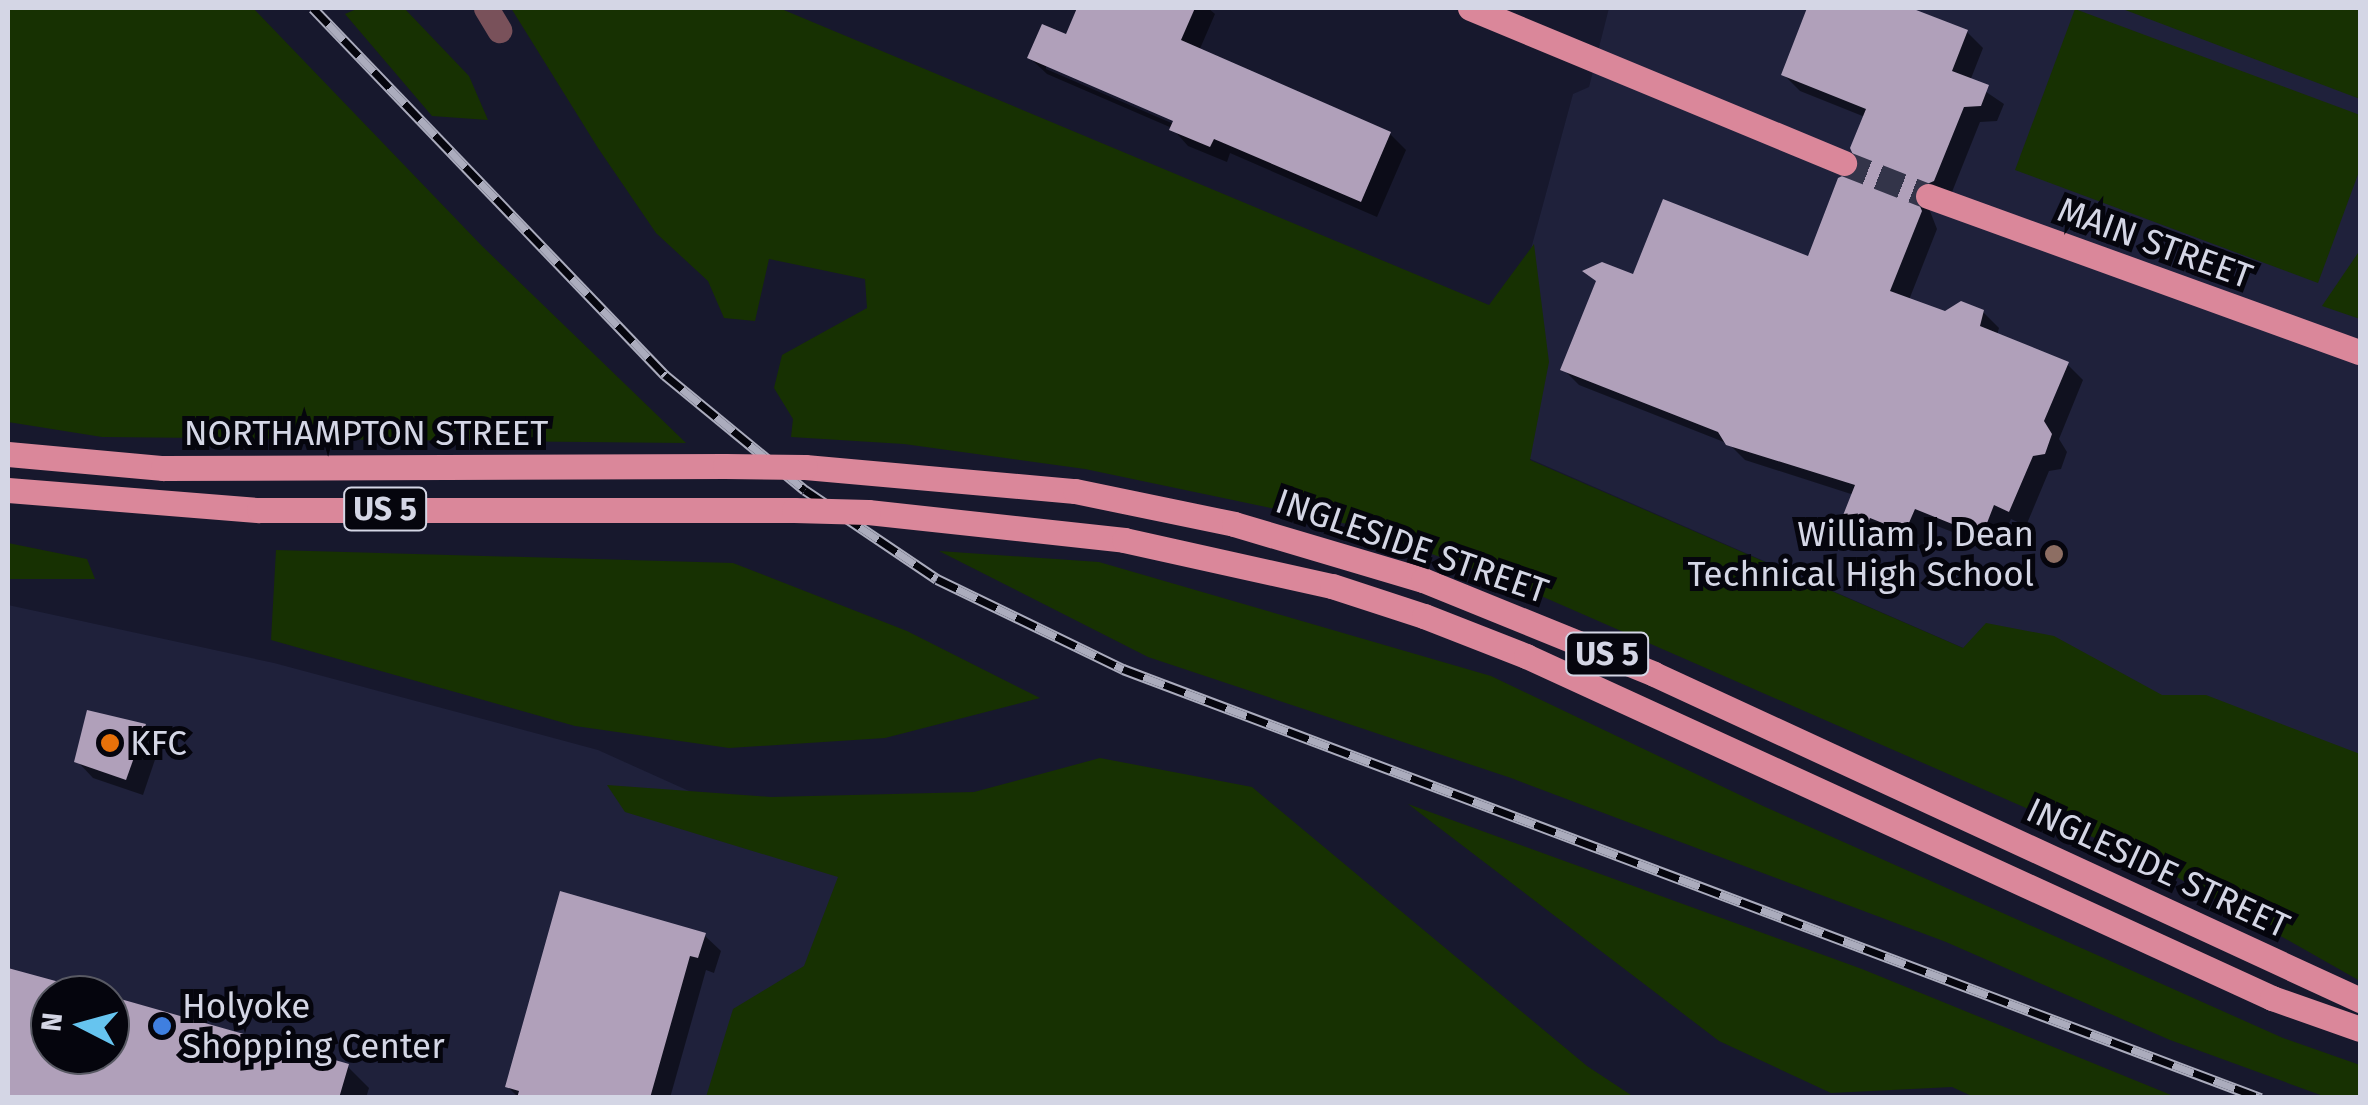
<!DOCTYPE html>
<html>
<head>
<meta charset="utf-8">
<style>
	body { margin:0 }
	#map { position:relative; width:2368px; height:1105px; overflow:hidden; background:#17182d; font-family:"Fira Sans",sans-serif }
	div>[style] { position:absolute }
	.built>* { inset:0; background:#1f213b }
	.green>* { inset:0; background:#173102 }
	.shadow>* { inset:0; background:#0007 }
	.building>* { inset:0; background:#b0a0ba }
	.major-tunnel>* { height:25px; margin-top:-12.5px; transform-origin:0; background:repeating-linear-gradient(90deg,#333449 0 25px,transparent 0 37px) }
	.minor>* { height:25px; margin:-12.5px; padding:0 12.5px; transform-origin:12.5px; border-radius:12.5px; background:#79515a }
	.major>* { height:25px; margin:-12.5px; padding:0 12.5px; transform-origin:12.5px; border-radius:12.5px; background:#da879a }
	.rail>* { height:11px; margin-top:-5.5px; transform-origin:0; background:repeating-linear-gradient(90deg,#05050d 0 22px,#abacbd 0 44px); box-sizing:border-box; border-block:2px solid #abacbd }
	.major-bridge>* { height:25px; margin:-12.5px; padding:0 12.5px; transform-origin:12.5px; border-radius:12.5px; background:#da879a }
	.dots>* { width:28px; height:28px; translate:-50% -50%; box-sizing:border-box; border:5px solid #05050d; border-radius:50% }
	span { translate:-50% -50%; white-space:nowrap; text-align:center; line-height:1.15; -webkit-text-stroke:10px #05050d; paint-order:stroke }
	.shield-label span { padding:2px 8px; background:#05050d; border:2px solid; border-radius:8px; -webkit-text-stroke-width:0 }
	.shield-label { font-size:32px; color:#d4d6e5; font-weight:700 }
	.street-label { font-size:35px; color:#d4d6e5 }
	.poi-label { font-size:35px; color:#d4d6e5 }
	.right { translate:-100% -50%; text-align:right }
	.left { translate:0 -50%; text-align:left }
	.frame { position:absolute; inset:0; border:10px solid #d4d6e5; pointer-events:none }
	.north { position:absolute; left:30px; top:975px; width:100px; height:100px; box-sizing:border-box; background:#05050d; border:2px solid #585963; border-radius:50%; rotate:276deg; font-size:28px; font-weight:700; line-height:40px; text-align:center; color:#d4d6e5 }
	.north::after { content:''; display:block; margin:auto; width:35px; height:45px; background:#66c4ef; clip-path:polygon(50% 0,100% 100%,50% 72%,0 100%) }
</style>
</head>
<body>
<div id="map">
	<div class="built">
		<i style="clip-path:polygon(1609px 8px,2360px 8px,2360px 971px,1977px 654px,1480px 437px,1573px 94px,1589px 87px)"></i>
		<i style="clip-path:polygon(evenodd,8px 605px,274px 663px,598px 750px,853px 865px,767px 1097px,8px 1098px,8px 605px,50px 995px,110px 995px,110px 1055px,50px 1055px,50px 995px)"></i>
	</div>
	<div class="green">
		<i style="clip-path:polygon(8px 8px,253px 8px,482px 246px,686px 443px,102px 437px,8px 422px)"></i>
		<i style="clip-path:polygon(359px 8px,404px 8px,469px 76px,488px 120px,432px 116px,345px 14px)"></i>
		<i style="clip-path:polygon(511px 8px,779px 8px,1489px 305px,1534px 244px,1549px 362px,1530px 460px,1963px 648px,1986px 623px,2054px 636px,2162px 695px,2206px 695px,2360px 754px,2360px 981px,2152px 863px,1509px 582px,1352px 525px,1085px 469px,904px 444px,791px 437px,793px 419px,774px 388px,782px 355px,867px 308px,865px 279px,769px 259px,755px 321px,724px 318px,708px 281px,656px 233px,598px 148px)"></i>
		<i style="clip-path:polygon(2120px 8px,2360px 8px,2360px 99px)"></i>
		<i style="clip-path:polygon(2075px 9px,2360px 115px,2360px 169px,2318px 283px,2015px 170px)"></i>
		<i style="clip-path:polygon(2360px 250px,2360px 319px,2322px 306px)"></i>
		<i style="clip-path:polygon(8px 543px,87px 559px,95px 579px,8px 579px)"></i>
		<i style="clip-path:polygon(276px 550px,733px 563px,907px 631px,1040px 698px,885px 738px,729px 748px,575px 726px,271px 640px)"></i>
		<i style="clip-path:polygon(939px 551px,1099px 562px,1491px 676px,1763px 806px,2283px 1038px,2360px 1065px,2360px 1097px,2326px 1097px,2170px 1040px,1946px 942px,1511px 778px,1148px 657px)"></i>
		<i style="clip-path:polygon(1100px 758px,1252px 787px,1587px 1066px,1634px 1097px,706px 1097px,733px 1009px,804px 966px,838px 877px,625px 812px,607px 785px,771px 797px,974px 792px)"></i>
		<i style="clip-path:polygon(1408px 804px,1862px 969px,2176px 1097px,1976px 1098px,1952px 1087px,1831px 1093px,1719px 1041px)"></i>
	</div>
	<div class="shadow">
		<i style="clip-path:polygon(evenodd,1080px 8px,1208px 8px,1215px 14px,1199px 51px,1390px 134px,1406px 150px,1377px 217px,1230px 153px,1227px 162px,1188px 146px,1172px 128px,1047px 74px,1030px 58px,1067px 38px,1080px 8px,1046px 64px,1185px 124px,1183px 128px,1046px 69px,1046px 64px)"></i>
		<i style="clip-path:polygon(1810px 8px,1905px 8px,1967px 32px,1983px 48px,1970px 81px,2004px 104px,1997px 121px,1980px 122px,1950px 197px,1928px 206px,1937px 229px,1909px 300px,1946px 314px,1983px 312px,1999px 328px,1997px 335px,2067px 364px,2083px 380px,2059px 439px,2067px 452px,2061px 469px,2049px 471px,2026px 526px,2011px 519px,1998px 550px,1932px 524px,1922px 546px,1887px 532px,1881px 547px,1859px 539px,1843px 522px,1854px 495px,1745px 460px,1729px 444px,1579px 385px,1563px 369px,1598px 283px,1809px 259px,1863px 170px,1865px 117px,1800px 91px,1783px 74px)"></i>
		<i style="clip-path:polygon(144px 726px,161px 742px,143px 795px,93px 778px,77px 761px)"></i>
		<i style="clip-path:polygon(704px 935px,721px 951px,714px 973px,706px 970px,670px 1098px,519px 1098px,508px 1087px)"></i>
		<i style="clip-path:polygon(8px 972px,90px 995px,50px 995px,50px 1055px,110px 1055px,110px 1001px,347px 1066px,369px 1088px,366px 1098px,8px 1098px)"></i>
	</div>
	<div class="building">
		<i style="clip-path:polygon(1077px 8px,1195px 8px,1181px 40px,1391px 132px,1361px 202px,1214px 139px,1210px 147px,1169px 130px,1173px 121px,1027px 58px,1042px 24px,1066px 34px)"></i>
		<i style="clip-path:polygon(1807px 8px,1911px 8px,1968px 30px,1952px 71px,1989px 85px,1981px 106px,1964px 107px,1934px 181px,1913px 190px,1922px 211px,1890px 291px,1945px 311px,1961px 301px,1984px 310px,1980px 326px,2069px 362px,2044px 421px,2052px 434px,2045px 454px,2033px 456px,2009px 512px,1994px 505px,1982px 536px,1915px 509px,1905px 532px,1870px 518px,1864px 533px,1840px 523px,1855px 485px,1726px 445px,1718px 432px,1560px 370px,1596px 281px,1582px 271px,1602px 262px,1633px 274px,1663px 199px,1808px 256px,1838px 178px,1859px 168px,1850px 148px,1866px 109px,1781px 75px)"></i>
		<i style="clip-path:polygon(87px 710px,146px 724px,126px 780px,74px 762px)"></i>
		<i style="clip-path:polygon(560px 891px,706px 933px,698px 958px,690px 956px,650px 1098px,517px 1098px,519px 1091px,505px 1087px)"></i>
		<i style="clip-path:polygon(8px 968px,85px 989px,84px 995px,50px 995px,50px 1055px,110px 1055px,110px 996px,349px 1064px,339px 1098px,8px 1098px)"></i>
	</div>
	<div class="major-tunnel">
		<i style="left:1844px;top:163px;width:90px;rotate:21.4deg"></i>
	</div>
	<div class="minor">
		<i style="left:486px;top:8px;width:26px;rotate:59deg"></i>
	</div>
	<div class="major">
		<i style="left:1470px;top:8px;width:405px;rotate:22.5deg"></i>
		<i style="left:1928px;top:196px;width:459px;rotate:19.9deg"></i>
		<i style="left:8px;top:454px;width:156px;rotate:5.2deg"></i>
		<i style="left:163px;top:468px;width:562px;rotate:-0.2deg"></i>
		<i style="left:805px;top:467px;width:271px;rotate:5.1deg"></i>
		<i style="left:1075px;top:491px;width:162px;rotate:11.7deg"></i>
		<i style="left:1234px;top:524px;width:197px;rotate:16.5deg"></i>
		<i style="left:1423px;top:580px;width:249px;rotate:22.1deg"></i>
		<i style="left:1654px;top:674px;width:778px;rotate:24.79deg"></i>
		<i style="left:8px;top:490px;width:252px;rotate:4.6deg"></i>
		<i style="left:259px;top:510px;width:535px"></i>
		<i style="left:868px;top:512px;width:258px;rotate:6.2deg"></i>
		<i style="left:1124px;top:540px;width:213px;rotate:12.5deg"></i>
		<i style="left:1332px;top:586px;width:97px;rotate:18.1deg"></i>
		<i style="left:1424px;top:616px;width:110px;rotate:21.4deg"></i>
		<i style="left:1526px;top:656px;width:821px;rotate:24.63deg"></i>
		<i style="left:2272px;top:998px;width:93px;rotate:19.4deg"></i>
	</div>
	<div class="rail">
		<i style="left:313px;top:8px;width:509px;rotate:46.2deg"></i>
		<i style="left:665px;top:375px;width:181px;rotate:39.4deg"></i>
		<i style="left:805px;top:490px;width:159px;rotate:34deg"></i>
		<i style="left:937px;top:579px;width:207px;rotate:25.8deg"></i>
		<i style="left:1123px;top:669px;width:1216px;rotate:20.66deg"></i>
	</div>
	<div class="major-bridge">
		<i style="left:725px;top:466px;width:80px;rotate:0.7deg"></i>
		<i style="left:794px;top:510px;width:74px;rotate:1.5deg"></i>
	</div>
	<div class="dots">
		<i style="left:2054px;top:554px;background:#8d6e63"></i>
		<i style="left:110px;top:743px;background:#e8710a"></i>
		<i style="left:162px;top:1026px;background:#3f7fe0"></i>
	</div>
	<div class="shield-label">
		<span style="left:385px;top:509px">US 5</span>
		<span style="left:1607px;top:654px">US 5</span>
	</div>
	<div class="street-label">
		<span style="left:2155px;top:243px;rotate:20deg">MAIN STREET</span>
		<span style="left:366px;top:433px">NORTHAMPTON STREET</span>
		<span style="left:1412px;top:546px;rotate:19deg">INGLESIDE STREET</span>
		<span style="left:2158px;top:868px;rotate:25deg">INGLESIDE STREET</span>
	</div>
	<div class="poi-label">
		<span class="right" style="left:2034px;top:554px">William J. Dean<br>Technical High School</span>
		<span class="left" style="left:130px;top:743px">KFC</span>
		<span class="left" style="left:182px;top:1026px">Holyoke<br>Shopping Center</span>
	</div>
	<div class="frame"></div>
	<div class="north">N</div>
</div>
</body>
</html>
